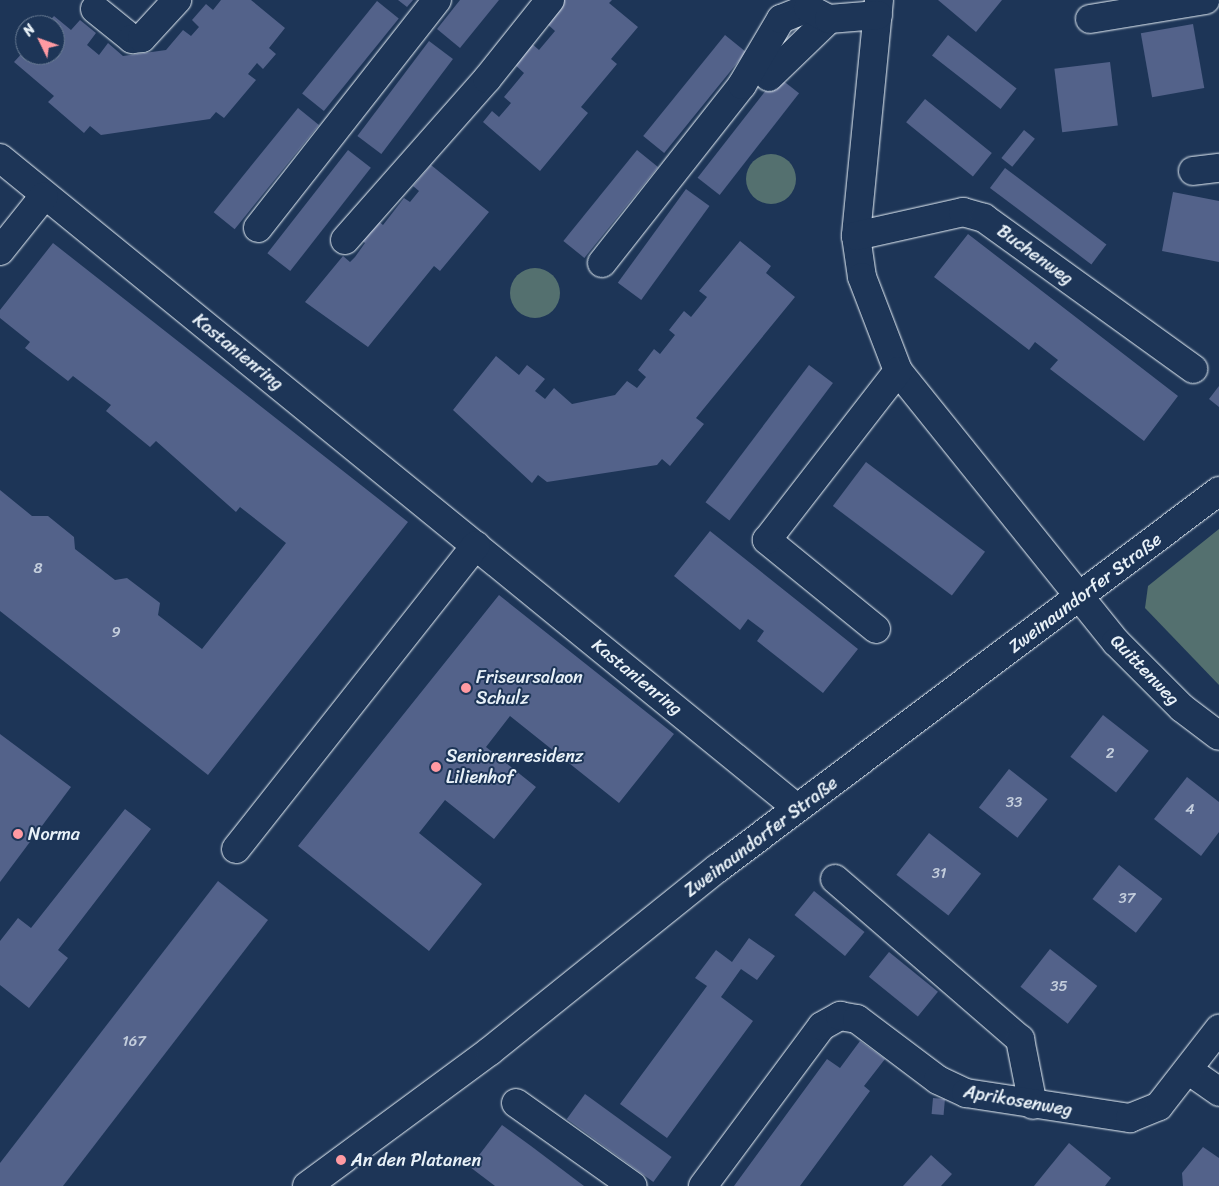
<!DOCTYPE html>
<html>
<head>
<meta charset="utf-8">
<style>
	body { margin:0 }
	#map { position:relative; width:1219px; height:1186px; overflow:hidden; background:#1d3557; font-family:Sriracha,sans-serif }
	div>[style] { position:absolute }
	.green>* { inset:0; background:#54706f }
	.round { border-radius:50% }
	.building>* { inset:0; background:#53628a; transform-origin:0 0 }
	.roads { filter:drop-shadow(0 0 1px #e8f1f8) drop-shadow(0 0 1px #e8f1f8) }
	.minor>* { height:28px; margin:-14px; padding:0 14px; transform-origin:14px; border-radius:14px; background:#1d3557 }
	.dots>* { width:14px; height:14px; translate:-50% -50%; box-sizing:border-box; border:2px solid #1d3557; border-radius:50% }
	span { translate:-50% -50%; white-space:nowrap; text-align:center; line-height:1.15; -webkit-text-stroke:4px #1d3557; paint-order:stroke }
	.number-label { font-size:15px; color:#c3cddc }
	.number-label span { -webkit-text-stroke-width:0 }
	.street-label { font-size:18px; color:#e8f1f8 }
	.poi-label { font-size:18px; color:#e8f1f8 }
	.left { translate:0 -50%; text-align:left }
	.north { position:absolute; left:15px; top:15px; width:50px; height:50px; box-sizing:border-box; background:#1d3557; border:1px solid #6e8097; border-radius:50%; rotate:312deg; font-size:14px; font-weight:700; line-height:20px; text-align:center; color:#e8f1f8 }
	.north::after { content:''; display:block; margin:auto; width:18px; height:22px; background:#ff9aa2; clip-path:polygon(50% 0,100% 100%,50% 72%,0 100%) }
</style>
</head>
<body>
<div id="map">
	<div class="green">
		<i class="round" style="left:746px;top:154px;width:50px;height:50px"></i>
		<i class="round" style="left:510px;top:268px;width:50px;height:50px"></i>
		<i style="clip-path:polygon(1219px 529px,1219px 685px,1145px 608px,1148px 586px)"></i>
	</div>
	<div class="building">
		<i style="clip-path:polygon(221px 0,251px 0,285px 28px,269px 48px,276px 54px,263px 69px,257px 63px,248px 74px,256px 80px,224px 118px,216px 112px,210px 119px,101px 135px,90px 126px,84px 133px,48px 102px,54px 96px,14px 62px,25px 50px,25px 55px,55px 55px,55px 25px,46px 25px,54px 16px,71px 30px,80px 20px,96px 33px,87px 45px,99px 55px,108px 43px,123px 56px,166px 50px,183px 30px,191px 36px,199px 27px,192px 20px,206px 4px,213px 10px)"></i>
		<i style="clip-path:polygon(398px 0,413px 0,407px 7px)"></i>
		<i style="clip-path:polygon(460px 0,499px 0,460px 48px,437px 29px)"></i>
		<i style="clip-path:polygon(564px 0,612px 0,609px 3px,638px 27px,611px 59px,617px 64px,581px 107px,588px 113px,540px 171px,483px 122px,492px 111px,499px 117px,511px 103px,504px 97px,524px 73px,513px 63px,531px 43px,539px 50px,555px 31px,545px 22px)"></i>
		<i style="clip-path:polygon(938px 0,1002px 0,976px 32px)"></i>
		<i style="left:377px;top:1px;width:28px;height:119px;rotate:39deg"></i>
		<i style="left:1193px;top:24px;width:65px;height:53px;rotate:80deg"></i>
		<i style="left:725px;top:35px;width:27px;height:130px;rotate:39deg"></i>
		<i style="left:948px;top:35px;width:87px;height:26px;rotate:38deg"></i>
		<i style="left:429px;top:41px;width:30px;height:119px;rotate:37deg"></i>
		<i style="left:1110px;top:62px;width:64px;height:56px;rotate:83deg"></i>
		<i style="left:777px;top:76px;width:28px;height:129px;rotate:38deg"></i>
		<i style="left:925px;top:99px;width:86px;height:30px;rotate:39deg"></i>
		<i style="left:298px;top:108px;width:27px;height:134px;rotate:39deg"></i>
		<i style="left:1024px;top:130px;width:14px;height:36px;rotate:39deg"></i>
		<i style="left:348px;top:150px;width:29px;height:131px;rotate:38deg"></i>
		<i style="left:637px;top:150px;width:27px;height:117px;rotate:39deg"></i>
		<i style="clip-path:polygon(431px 165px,489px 212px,440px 271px,434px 266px,368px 347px,305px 302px,343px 256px,350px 262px,355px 257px,365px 243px,357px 236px,373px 217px,383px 225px,404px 198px,410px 202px,419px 191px,413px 186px)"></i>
		<i style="left:1005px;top:168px;width:127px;height:25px;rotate:37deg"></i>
		<i style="left:686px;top:189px;width:29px;height:116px;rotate:36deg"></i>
		<i style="clip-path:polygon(1173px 192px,1219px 201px,1219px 262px,1162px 251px)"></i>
		<i style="clip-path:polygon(968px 234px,1178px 396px,1144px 441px,1050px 369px,1058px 360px,1035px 342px,1029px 350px,934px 277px)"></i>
		<i style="clip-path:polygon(740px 241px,771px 266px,766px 273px,795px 297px,696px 418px,704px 424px,670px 466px,662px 459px,657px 465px,547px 482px,538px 475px,532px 483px,453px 410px,496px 356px,519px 375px,527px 365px,545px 379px,535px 391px,545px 399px,554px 388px,572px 404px,615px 395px,627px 381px,637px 388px,646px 377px,638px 370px,654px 349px,660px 354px,675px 335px,669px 330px,684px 311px,691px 317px,704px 301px,707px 297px,699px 291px)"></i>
		<i style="clip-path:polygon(53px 243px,408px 522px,208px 775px,0 611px,0 490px,32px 516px,48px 516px,74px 537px,75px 549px,115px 580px,127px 578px,160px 603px,158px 615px,202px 649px,286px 543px,240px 507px,236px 512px,156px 441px,150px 447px,106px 411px,111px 405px,73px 376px,68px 381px,25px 348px,30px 342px,0 318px,0 310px)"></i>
		<i style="left:809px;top:365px;width:30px;height:172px;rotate:37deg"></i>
		<i style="clip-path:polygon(1219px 386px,1219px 407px,1209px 399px)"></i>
		<i style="left:866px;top:462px;width:149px;height:55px;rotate:37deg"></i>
		<i style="clip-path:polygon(710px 531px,858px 649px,823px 693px,757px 641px,764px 631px,748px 619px,740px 630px,674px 576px)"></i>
		<i style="clip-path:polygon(499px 595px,674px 734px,619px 803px,510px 716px,486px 747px,536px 787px,494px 839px,445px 800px,419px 833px,482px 884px,429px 951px,298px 846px)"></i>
		<i style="left:1103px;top:715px;width:58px;height:53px;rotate:38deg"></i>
		<i style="clip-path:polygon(0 734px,71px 787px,0 882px)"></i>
		<i style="left:1009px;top:769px;width:49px;height:49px;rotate:38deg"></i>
		<i style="clip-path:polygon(1187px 777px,1219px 802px,1219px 832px,1201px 856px,1154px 819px)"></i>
		<i style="clip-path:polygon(125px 809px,151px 829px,58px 950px,68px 958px,29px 1008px,0 985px,0 941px,18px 918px,31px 928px)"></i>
		<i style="left:929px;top:833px;width:66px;height:53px;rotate:38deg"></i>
		<i style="left:1119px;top:865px;width:55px;height:43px;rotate:38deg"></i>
		<i style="clip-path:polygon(218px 881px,268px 920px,63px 1186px,0 1186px,0 1163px)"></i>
		<i style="left:814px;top:891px;width:65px;height:31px;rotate:39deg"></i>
		<i style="clip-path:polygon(749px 938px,775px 956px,757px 980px,741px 969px,721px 997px,753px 1021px,667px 1138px,620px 1104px,707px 986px,695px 978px,716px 950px,732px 962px)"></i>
		<i style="left:1050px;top:949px;width:60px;height:48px;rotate:38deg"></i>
		<i style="left:889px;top:952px;width:63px;height:32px;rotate:39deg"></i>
		<i style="clip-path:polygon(860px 1041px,885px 1059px,864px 1086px,870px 1091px,800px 1186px,734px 1186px,827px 1059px,840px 1068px)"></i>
		<i style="left:585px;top:1094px;width:107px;height:31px;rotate:36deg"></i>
		<i style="left:933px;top:1098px;width:12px;height:16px;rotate:5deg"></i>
		<i style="clip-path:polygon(502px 1125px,531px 1146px,584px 1186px,495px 1186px,470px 1167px)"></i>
		<i style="clip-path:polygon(1069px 1143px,1111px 1178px,1105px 1186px,1034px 1186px)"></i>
		<i style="clip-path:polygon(1203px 1147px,1219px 1158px,1219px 1186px,1183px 1186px,1182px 1173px)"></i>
		<i style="clip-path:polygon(931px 1155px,952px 1174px,941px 1186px,903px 1186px)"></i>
	</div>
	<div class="roads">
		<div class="minor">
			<i style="left:879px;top:0;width:237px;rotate:95.6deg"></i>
			<i style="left:856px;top:236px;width:41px;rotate:81.7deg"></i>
			<i style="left:862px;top:277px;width:101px;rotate:69deg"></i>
			<i style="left:898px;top:371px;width:348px;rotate:51.2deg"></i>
			<i style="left:1116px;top:642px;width:93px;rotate:45deg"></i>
			<i style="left:1182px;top:708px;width:46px;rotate:37.1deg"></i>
			<i style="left:95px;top:9px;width:48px;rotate:39deg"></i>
			<i style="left:132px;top:39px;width:10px;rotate:-6deg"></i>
			<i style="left:142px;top:38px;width:52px;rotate:-47.4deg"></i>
			<i style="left:1090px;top:19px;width:117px;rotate:-9.4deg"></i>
			<i style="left:769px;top:77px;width:83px;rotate:-44deg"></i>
			<i style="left:0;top:158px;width:1028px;rotate:39.2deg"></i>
			<i style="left:1193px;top:171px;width:26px;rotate:-7deg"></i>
			<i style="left:258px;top:228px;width:290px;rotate:-51.9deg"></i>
			<i style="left:856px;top:236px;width:110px;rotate:-12.6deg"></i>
			<i style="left:963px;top:212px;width:22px;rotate:16deg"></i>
			<i style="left:984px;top:218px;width:258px;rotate:35.8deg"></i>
			<i style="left:345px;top:240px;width:215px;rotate:-48.6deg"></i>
			<i style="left:487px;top:79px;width:101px;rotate:-51.4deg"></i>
			<i style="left:0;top:251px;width:70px;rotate:-51.3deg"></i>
			<i style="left:602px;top:263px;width:226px;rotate:-51.8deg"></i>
			<i style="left:742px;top:85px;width:77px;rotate:-59.4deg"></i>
			<i style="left:781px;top:19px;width:29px;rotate:-22deg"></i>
			<i style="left:808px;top:8px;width:24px;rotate:28deg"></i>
			<i style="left:829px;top:19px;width:49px;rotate:-4.7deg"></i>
			<i style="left:876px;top:629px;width:141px;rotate:-140.8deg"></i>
			<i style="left:767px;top:540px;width:214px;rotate:-52.2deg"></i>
			<i style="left:236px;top:849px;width:387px;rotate:-51.7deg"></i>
			<i style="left:835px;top:879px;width:245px;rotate:40.9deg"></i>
			<i style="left:1020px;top:1039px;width:67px;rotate:78.9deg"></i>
			<i style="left:1188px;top:1070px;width:38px;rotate:35deg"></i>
			<i style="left:516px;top:1103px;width:143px;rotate:35.4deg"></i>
			<i style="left:307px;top:1186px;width:227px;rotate:-36.4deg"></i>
			<i style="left:490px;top:1051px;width:292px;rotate:-38.8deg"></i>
			<i style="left:718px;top:868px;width:627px;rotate:-36.96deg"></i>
			<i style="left:703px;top:1186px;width:199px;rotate:-53.4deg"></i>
			<i style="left:822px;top:1026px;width:21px;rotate:-29deg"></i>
			<i style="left:840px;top:1016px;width:17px;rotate:10deg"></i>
			<i style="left:857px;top:1019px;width:101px;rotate:37deg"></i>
			<i style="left:938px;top:1080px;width:31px;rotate:25deg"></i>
			<i style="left:966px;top:1093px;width:166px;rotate:8.7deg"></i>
			<i style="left:1130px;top:1118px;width:31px;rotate:-22deg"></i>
			<i style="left:1159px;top:1106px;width:98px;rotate:-52.1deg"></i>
		</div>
	</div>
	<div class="dots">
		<i style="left:466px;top:688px;background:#ff9aa2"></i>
		<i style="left:436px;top:767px;background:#ff9aa2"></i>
		<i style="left:18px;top:834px;background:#ff9aa2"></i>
		<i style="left:341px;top:1160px;background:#ff9aa2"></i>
	</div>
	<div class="number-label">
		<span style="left:38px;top:569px">8</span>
		<span style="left:116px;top:633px">9</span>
		<span style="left:1110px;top:754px">2</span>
		<span style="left:1014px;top:803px">33</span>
		<span style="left:1190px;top:810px">4</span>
		<span style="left:939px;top:874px">31</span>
		<span style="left:1127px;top:899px">37</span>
		<span style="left:1059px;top:987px">35</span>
		<span style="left:134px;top:1042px">167</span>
	</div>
	<div class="street-label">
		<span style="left:1035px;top:255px;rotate:36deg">Buchenweg</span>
		<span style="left:238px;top:352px;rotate:39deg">Kastanienring</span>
		<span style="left:1085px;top:593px;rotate:-37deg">Zweinaundorfer Straße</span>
		<span style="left:1145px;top:670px;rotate:46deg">Quittenweg</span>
		<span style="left:637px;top:677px;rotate:39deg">Kastanienring</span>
		<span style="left:761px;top:837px;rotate:-37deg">Zweinaundorfer Straße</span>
		<span style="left:1018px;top:1101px;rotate:10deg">Aprikosenweg</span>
	</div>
	<div class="poi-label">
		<span class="left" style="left:476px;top:688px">Friseursalaon<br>Schulz</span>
		<span class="left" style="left:446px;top:767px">Seniorenresidenz<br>Lilienhof</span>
		<span class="left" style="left:28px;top:834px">Norma</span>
		<span class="left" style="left:351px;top:1160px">An den Platanen</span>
	</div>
	<div class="north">N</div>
</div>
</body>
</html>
